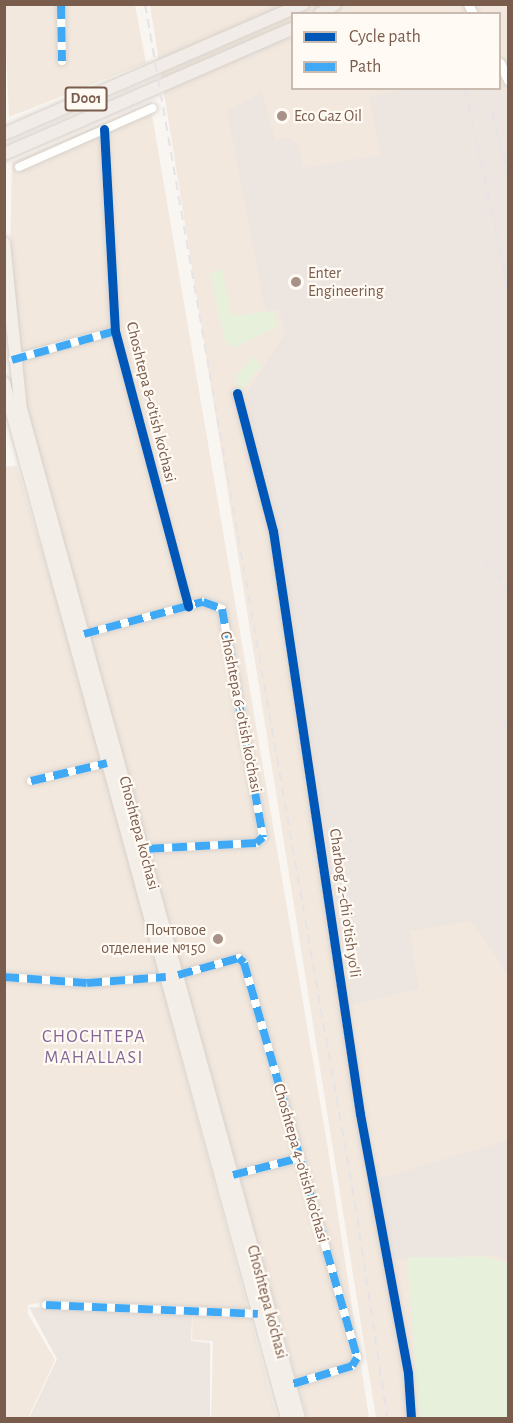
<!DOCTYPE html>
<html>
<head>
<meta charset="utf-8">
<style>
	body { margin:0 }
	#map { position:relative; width:513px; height:1423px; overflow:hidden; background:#f9f5f0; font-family:"Alegreya Sans",sans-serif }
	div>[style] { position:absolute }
	.residential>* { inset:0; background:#f2e8de }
	.industrial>* { inset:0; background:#ede5e0 }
	.green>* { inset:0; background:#e7f0db }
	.roads { filter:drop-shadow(0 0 2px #d7d1cb) drop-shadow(0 0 2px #d7d1cb) }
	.minor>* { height:8px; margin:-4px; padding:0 4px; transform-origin:4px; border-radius:4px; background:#fefefd }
	.tertiary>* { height:9px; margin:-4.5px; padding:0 4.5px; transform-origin:4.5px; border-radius:4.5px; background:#fefefd }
	.primary>* { height:12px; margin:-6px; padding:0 6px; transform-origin:6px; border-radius:6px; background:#f3eee8 }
	.trunk>* { height:12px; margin:-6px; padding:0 6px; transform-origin:6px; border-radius:6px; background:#f2ece8 }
	.rail>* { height:2px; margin-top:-1px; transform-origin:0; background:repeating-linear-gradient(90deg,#e6e3e7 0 9px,transparent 0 15px) }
	.quiet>* { height:8px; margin-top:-4px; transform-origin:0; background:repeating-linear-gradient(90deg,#3fa9f5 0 15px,transparent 0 23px) }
	.cycleway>* { height:9px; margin:-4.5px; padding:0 4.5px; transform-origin:4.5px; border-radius:4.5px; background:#0057b8 }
	.dots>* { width:16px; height:16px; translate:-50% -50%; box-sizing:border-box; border:3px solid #fffaf3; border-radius:50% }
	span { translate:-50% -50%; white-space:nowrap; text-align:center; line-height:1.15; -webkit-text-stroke:4.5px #fffaf3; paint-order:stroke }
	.shield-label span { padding:2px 4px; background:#fffaf3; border:2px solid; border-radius:4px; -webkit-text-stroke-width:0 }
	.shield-label { font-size:15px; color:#7a5c4d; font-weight:700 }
	.poi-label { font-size:16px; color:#7a5c4d }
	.left { translate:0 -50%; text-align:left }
	.right { translate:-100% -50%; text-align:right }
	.street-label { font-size:16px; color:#7a5c4d }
	.neighbourhood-label { font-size:18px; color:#846695; letter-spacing:1.5px }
	.frame { position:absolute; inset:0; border:6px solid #7a5c4d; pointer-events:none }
	.legend { position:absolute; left:291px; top:12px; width:210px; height:78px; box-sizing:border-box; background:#fffaf3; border:2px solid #cabbb1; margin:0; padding:8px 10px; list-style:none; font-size:18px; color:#7a5c4d }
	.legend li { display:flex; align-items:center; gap:12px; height:30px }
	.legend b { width:30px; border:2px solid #cabbb1 }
</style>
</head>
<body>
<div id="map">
	<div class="residential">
		<i style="clip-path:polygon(4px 5px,135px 5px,146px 63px,9px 117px)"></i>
		<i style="clip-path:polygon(evenodd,150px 5px,508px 5px,508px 1418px,376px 1418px,150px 5px,292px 14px,500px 14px,500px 88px,292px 88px,292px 14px)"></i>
		<i style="clip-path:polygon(150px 103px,327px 1143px,369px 1418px,307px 1418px,20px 400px,9px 315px,12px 162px)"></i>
		<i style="clip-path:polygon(17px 466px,84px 694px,277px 1418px,211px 1418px,213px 1341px,192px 1340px,193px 1306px,42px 1302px,28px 1305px,28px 1314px,55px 1360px,28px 1418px,5px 1418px,4px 467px)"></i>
	</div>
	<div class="industrial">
		<i style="clip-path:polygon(500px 81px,508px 96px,508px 974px,471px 921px,410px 931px,419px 989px,352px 1005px,280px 538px,246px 394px,285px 334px,279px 309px,266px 313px,227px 111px,262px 92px,275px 141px,285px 137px,299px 145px,303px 168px,381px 155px,369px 97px,403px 89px,500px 88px)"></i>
		<i style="clip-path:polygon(508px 1140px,508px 1261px,490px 1255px,391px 1260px,378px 1179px)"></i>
		<i style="clip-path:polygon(29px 1307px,192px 1315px,191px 1341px,210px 1343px,210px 1418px,29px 1418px,57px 1359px)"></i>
	</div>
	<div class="green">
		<i style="clip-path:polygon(223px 270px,231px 316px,274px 311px,278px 326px,234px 348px,225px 341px,210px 273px)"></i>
		<i style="clip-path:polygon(253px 357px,262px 366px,239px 393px,236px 376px)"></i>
		<i style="clip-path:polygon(407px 1257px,488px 1257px,508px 1263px,508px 1418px,419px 1418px)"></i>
	</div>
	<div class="roads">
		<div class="minor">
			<i style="left:61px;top:4px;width:57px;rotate:89deg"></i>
			<i style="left:104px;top:129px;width:202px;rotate:86.9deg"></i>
			<i style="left:115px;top:331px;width:285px;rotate:75.1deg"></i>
			<i style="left:19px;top:167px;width:146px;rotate:-23.8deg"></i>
			<i style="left:13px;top:359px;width:106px;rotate:-15.4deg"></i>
			<i style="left:237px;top:393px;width:143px;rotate:75.4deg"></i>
			<i style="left:273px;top:531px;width:589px;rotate:81.51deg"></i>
			<i style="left:360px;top:1114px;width:264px;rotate:79.5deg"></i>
			<i style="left:408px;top:1374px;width:44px;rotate:86.1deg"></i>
			<i style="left:84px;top:634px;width:123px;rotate:-15.1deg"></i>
			<i style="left:203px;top:602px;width:20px;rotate:20deg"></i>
			<i style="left:222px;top:609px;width:232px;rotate:79.8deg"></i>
			<i style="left:263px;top:837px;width:9px;rotate:139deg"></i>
			<i style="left:256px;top:843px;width:112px;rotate:176.9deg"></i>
			<i style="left:31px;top:781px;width:78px;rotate:-13.3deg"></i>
			<i style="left:178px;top:975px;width:63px;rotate:-15.6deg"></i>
			<i style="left:239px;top:958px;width:7px;rotate:45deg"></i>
			<i style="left:244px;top:963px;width:411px;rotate:74deg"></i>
			<i style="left:357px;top:1358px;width:9px;rotate:122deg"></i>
			<i style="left:352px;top:1366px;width:66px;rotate:163.2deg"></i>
			<i style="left:4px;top:977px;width:83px;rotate:4.1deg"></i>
			<i style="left:87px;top:983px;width:79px;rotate:-4.3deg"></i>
			<i style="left:233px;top:1175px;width:68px;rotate:-14.4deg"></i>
			<i style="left:46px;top:1305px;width:212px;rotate:2.4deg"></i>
		</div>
		<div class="tertiary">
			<i style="left:468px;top:4px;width:11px;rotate:63deg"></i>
			<i style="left:500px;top:63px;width:19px;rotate:65deg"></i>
		</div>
		<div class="primary">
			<i style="left:4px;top:243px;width:167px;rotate:84.2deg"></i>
			<i style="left:21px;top:409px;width:1047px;rotate:74.6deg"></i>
			<i style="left:4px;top:383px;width:1073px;rotate:74.71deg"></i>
		</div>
		<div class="trunk">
			<i style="left:320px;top:14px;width:18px;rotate:-34deg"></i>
			<i style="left:4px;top:134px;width:326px;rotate:-23.5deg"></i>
			<i style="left:4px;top:154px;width:314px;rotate:-23.5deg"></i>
		</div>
	</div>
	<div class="rail">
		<i style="left:145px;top:4px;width:1217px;rotate:80.07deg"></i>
		<i style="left:355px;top:1203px;width:217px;rotate:81.5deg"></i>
		<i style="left:465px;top:88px;width:204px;rotate:77.8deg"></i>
		<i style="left:492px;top:111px;width:64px;rotate:75.5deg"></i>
		<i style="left:485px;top:563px;width:34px;rotate:47deg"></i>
		<i style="left:505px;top:721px;width:5px;rotate:53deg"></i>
	</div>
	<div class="quiet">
		<i style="left:61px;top:4px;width:57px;rotate:89deg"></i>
		<i style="left:12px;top:360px;width:107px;rotate:-15.7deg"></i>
		<i style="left:84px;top:634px;width:123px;rotate:-15.1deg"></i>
		<i style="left:203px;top:602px;width:20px;rotate:20deg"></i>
		<i style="left:222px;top:609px;width:232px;rotate:79.8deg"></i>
		<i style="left:263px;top:837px;width:9px;rotate:139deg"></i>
		<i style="left:256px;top:843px;width:112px;rotate:176.9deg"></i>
		<i style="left:31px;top:781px;width:78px;rotate:-13.3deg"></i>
		<i style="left:178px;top:975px;width:63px;rotate:-15.6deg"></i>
		<i style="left:239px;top:958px;width:7px;rotate:45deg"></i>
		<i style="left:244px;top:963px;width:411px;rotate:74deg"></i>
		<i style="left:357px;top:1358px;width:9px;rotate:122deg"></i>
		<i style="left:352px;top:1366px;width:66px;rotate:163.2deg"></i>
		<i style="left:4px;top:977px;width:83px;rotate:4.1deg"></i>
		<i style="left:87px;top:983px;width:79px;rotate:-4.3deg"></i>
		<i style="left:233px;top:1175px;width:68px;rotate:-14.4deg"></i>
		<i style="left:46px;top:1305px;width:212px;rotate:2.4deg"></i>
	</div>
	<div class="cycleway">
		<i style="left:104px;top:129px;width:202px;rotate:86.9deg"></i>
		<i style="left:115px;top:331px;width:285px;rotate:75.1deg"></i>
		<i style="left:237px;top:393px;width:143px;rotate:75.4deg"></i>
		<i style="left:273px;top:531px;width:589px;rotate:81.51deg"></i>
		<i style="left:360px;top:1114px;width:264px;rotate:79.5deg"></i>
		<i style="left:408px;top:1374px;width:44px;rotate:86.1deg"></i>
	</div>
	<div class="dots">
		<i style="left:282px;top:116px;background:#a69286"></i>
		<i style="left:296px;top:282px;background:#a69286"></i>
		<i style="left:218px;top:939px;background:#a69286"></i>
	</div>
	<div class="shield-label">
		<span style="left:86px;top:99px">D001</span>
	</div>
	<div class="poi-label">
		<span class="left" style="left:294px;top:116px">Eco Gaz Oil</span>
		<span class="left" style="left:308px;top:282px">Enter<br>Engineering</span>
		<span class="right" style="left:206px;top:939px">Почтовое<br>отделение №150</span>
	</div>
	<div class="street-label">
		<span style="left:151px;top:402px;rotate:76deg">Choshtepa 8-o'tish ko'chasi</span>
		<span style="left:241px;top:712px;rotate:79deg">Choshtepa 6-o'tish ko'chasi</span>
		<span style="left:139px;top:833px;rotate:75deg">Choshtepa ko'chasi</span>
		<span style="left:345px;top:903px;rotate:82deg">Charbog' 2-chi o'tish yo'li</span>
		<span style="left:301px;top:1163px;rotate:74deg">Choshtepa 4-o'tish ko'chasi</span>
		<span style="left:267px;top:1302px;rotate:75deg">Choshtepa ko'chasi</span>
	</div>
	<div class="neighbourhood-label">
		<span style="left:94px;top:1048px">CHOCHTEPA<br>MAHALLASI</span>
	</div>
	<div class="frame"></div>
	<ul class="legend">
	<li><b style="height:8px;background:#0057b8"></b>Cycle path</li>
	<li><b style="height:8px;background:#3fa9f5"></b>Path</li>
	</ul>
</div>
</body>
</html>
